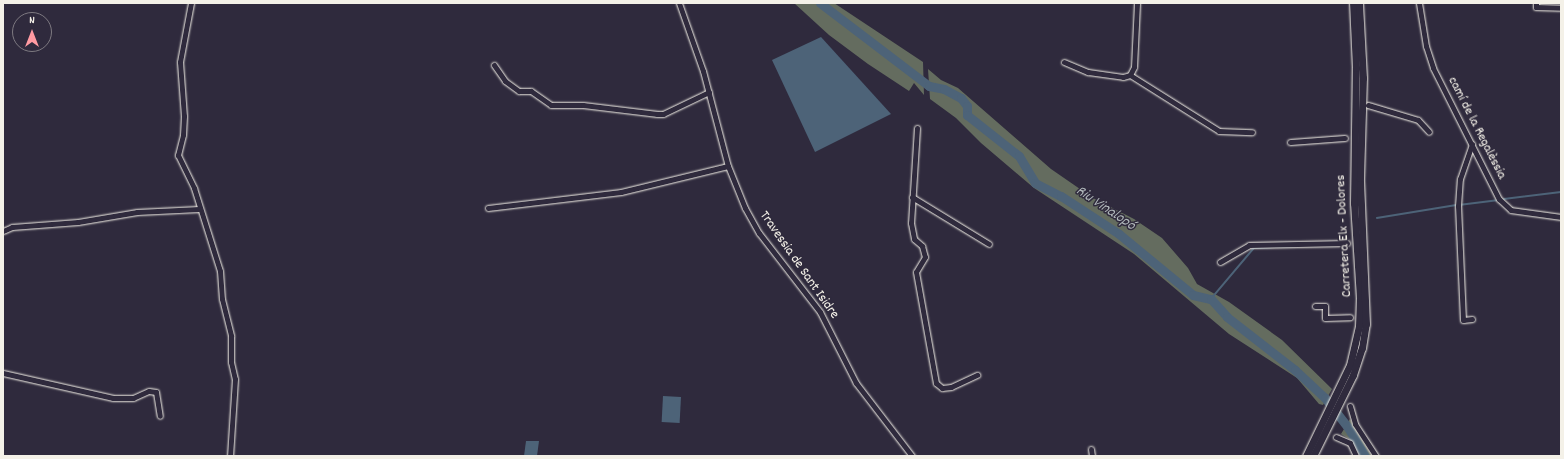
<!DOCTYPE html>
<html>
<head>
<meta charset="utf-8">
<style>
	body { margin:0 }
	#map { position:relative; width:1564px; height:459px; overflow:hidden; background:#2f2a3d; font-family:Dekko,sans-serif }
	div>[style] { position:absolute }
	.green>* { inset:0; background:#646c5f }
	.water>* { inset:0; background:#4d6378; transform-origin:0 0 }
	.stream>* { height:1.5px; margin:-0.75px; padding:0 0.75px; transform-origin:0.75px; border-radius:0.75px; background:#4d6378 }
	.river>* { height:9px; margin:-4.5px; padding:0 4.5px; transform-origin:4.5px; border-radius:4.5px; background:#4d6378 }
	.roads { filter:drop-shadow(0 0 1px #f4f1e8) drop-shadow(0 0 1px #f4f1e8) }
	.minor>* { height:5px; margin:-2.5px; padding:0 2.5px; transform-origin:2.5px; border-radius:2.5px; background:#2f2a3d }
	.major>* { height:7px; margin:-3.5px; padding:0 3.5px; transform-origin:3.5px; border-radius:3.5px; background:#2f2a3d }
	span { translate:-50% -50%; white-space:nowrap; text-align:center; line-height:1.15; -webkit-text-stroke:3px #2f2a3d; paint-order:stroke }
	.street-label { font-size:14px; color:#f4f1e8 }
	.water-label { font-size:15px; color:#b1b8bb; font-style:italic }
	.frame { position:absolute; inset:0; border:4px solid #f4f1e8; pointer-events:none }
	.north { position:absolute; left:12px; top:12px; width:40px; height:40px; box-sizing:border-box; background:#2f2a3d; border:1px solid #7e7a81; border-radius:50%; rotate:0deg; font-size:11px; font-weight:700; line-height:16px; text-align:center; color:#f4f1e8 }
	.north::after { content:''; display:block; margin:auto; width:14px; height:18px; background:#ff9aa2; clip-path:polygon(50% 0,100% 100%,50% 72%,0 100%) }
</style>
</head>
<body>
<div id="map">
	<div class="green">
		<i style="clip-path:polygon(794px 3px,834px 3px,923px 62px,924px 95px,914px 83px,909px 91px,868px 64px,829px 35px)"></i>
		<i style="clip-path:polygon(928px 69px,941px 80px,958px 88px,1051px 169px,1093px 198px,1134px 219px,1162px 238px,1188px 268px,1197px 284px,1229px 302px,1282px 340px,1332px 389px,1323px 405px,1319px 404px,1297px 378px,1229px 334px,1134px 254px,1034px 188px,981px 143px,956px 118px,930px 99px)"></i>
		<i style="clip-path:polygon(1350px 419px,1357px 432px,1372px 456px,1362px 456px,1351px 440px,1341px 434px)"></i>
	</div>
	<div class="water">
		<i style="clip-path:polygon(821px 37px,891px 114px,815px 152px,772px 60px)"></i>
		<i style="left:663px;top:396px;width:18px;height:26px;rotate:3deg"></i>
		<i style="clip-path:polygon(526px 441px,539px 441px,537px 456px,524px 456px)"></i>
	</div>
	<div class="stream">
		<i style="left:1504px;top:199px;width:57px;rotate:-7deg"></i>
		<i style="left:1459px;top:205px;width:38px;rotate:-7deg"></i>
		<i style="left:1377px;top:218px;width:80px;rotate:-9.3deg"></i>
		<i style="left:1211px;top:299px;width:67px;rotate:-49.9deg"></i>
		<i style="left:1254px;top:248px;width:47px;rotate:-2.4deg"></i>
	</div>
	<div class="river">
		<i style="left:820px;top:3px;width:137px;rotate:37.3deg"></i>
		<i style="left:929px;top:86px;width:15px;rotate:11deg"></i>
		<i style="left:944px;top:89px;width:19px;rotate:28deg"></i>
		<i style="left:961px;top:98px;width:10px;rotate:53deg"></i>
		<i style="left:967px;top:106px;width:9px;rotate:90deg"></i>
		<i style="left:967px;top:115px;width:66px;rotate:38.3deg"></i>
		<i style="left:1019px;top:156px;width:31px;rotate:59deg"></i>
		<i style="left:1035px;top:183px;width:29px;rotate:27deg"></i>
		<i style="left:1061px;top:196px;width:69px;rotate:33.2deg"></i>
		<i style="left:1119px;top:234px;width:96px;rotate:39.5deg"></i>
		<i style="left:1193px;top:295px;width:18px;rotate:13deg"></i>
		<i style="left:1211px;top:299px;width:24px;rotate:48deg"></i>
		<i style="left:1227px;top:317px;width:86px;rotate:37.9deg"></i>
		<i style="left:1295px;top:370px;width:41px;rotate:43deg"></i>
		<i style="left:1325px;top:398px;width:36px;rotate:52deg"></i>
		<i style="left:1347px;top:426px;width:35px;rotate:59deg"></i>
	</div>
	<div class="roads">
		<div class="minor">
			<i style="left:191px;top:3px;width:60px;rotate:100.6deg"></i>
			<i style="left:180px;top:62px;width:54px;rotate:85.8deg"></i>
			<i style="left:184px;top:116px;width:19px;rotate:93deg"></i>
			<i style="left:183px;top:135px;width:21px;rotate:104deg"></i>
			<i style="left:178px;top:155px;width:37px;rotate:64deg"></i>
			<i style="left:194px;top:188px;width:87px;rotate:72.6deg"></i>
			<i style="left:220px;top:271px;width:28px;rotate:86deg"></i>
			<i style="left:222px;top:299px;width:38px;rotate:76deg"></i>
			<i style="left:231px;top:336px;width:26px;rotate:90deg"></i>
			<i style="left:231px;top:362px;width:17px;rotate:77deg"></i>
			<i style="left:235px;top:379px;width:77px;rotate:93.7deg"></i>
			<i style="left:679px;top:3px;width:72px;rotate:70.6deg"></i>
			<i style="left:703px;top:71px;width:98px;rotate:75.3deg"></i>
			<i style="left:728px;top:166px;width:45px;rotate:68deg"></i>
			<i style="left:745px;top:208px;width:29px;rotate:61deg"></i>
			<i style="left:759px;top:233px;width:100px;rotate:52.3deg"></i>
			<i style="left:820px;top:312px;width:80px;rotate:63.1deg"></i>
			<i style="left:856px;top:383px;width:92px;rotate:52.5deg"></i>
			<i style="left:1419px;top:3px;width:44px;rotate:80.8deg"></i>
			<i style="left:1426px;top:46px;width:23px;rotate:72deg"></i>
			<i style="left:1433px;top:68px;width:147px;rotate:63.3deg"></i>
			<i style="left:1499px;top:199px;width:16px;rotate:43deg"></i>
			<i style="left:1511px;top:210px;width:50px;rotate:8deg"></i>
			<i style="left:1536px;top:3px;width:4px;rotate:90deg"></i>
			<i style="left:1536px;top:7px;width:25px;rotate:2deg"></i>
			<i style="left:1064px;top:62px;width:26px;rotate:23deg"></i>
			<i style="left:1088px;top:72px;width:35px;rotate:8deg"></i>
			<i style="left:1123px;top:77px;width:7px;rotate:-16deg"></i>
			<i style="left:1130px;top:75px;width:9px;rotate:-63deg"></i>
			<i style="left:1134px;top:67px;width:64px;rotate:-87.3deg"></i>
			<i style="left:494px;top:65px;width:19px;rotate:55deg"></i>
			<i style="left:505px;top:81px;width:17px;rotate:36deg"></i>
			<i style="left:519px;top:91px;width:12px"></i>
			<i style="left:531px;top:91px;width:24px;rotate:35deg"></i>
			<i style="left:551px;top:105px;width:32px"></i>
			<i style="left:583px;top:105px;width:75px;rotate:6.9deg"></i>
			<i style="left:657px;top:114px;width:6px"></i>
			<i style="left:663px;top:114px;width:51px;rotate:-25.6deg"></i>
			<i style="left:1130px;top:75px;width:105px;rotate:32.2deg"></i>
			<i style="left:1219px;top:131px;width:33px;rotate:2deg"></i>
			<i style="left:1368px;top:105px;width:52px;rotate:16.7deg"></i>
			<i style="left:1418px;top:120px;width:16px;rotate:47deg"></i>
			<i style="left:917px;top:128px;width:95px;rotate:93.6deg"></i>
			<i style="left:911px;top:223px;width:16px;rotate:79deg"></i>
			<i style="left:914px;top:239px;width:11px;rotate:41deg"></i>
			<i style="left:922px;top:246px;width:11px;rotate:75deg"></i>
			<i style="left:925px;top:257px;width:17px;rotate:121deg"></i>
			<i style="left:916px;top:272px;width:113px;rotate:79.8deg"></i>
			<i style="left:936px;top:383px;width:8px;rotate:40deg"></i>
			<i style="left:942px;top:388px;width:9px;rotate:-6deg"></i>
			<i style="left:951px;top:387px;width:29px;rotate:-25deg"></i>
			<i style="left:1290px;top:142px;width:55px;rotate:-4.2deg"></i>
			<i style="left:912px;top:197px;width:90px;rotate:31.4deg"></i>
			<i style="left:488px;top:208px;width:134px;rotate:-6.9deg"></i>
			<i style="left:621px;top:192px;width:110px;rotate:-13.7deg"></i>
			<i style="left:3px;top:231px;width:10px;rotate:-24deg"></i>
			<i style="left:12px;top:227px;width:66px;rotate:-4.3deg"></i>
			<i style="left:78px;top:222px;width:60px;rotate:-9.6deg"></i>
			<i style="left:137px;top:212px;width:62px;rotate:-2.8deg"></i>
			<i style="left:1220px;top:262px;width:34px;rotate:-30deg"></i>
			<i style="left:1249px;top:245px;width:98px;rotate:-1.2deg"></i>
			<i style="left:1315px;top:306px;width:10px"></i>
			<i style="left:1325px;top:306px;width:12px;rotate:90deg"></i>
			<i style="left:1325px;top:318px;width:25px;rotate:-2deg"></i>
			<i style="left:1472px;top:319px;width:9px;rotate:174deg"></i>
			<i style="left:1463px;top:320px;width:114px;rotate:-92.5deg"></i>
			<i style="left:1458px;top:206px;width:27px;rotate:-86deg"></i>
			<i style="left:1460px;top:179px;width:37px;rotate:-71deg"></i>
			<i style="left:3px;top:373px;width:113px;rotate:12.8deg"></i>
			<i style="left:113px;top:398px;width:20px"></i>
			<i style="left:133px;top:398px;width:17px;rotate:-24deg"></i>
			<i style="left:149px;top:391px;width:7px;rotate:8deg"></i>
			<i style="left:156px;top:392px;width:24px;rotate:81deg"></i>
			<i style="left:1350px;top:406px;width:19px;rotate:74deg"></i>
			<i style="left:1355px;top:424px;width:38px;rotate:57deg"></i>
			<i style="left:1336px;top:437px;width:15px;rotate:23deg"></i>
			<i style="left:1350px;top:443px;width:14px;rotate:65deg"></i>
			<i style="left:1091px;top:449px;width:7px;rotate:82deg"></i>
		</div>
		<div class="major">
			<i style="left:1306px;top:456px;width:101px;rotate:-64.2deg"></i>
			<i style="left:1350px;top:365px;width:40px;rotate:-77deg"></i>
			<i style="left:1359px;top:326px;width:28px;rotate:-88deg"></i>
			<i style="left:1360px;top:298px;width:95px;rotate:-93.6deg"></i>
			<i style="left:1354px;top:203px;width:135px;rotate:-89.2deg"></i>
			<i style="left:1356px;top:68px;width:65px;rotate:-92.6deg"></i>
			<i style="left:1313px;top:456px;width:90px;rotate:-63.7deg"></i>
			<i style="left:1353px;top:375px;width:28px;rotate:-72deg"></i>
			<i style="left:1362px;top:348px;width:24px;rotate:-81deg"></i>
			<i style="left:1366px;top:324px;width:146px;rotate:-92.4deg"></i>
			<i style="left:1360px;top:178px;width:100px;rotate:-88.3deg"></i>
			<i style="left:1363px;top:78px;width:75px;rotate:-93.1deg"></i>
		</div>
	</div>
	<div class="street-label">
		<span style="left:1477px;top:128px;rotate:63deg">camí de la Regalèssia</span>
		<span style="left:1344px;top:236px;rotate:-93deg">Carretera Elx - Dolores</span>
		<span style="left:799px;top:265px;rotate:55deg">Travessia de Sant Isidre</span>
	</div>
	<div class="water-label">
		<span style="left:1105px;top:209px;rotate:34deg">Riu Vinalopó</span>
	</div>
	<div class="frame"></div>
	<div class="north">N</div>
</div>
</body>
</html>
